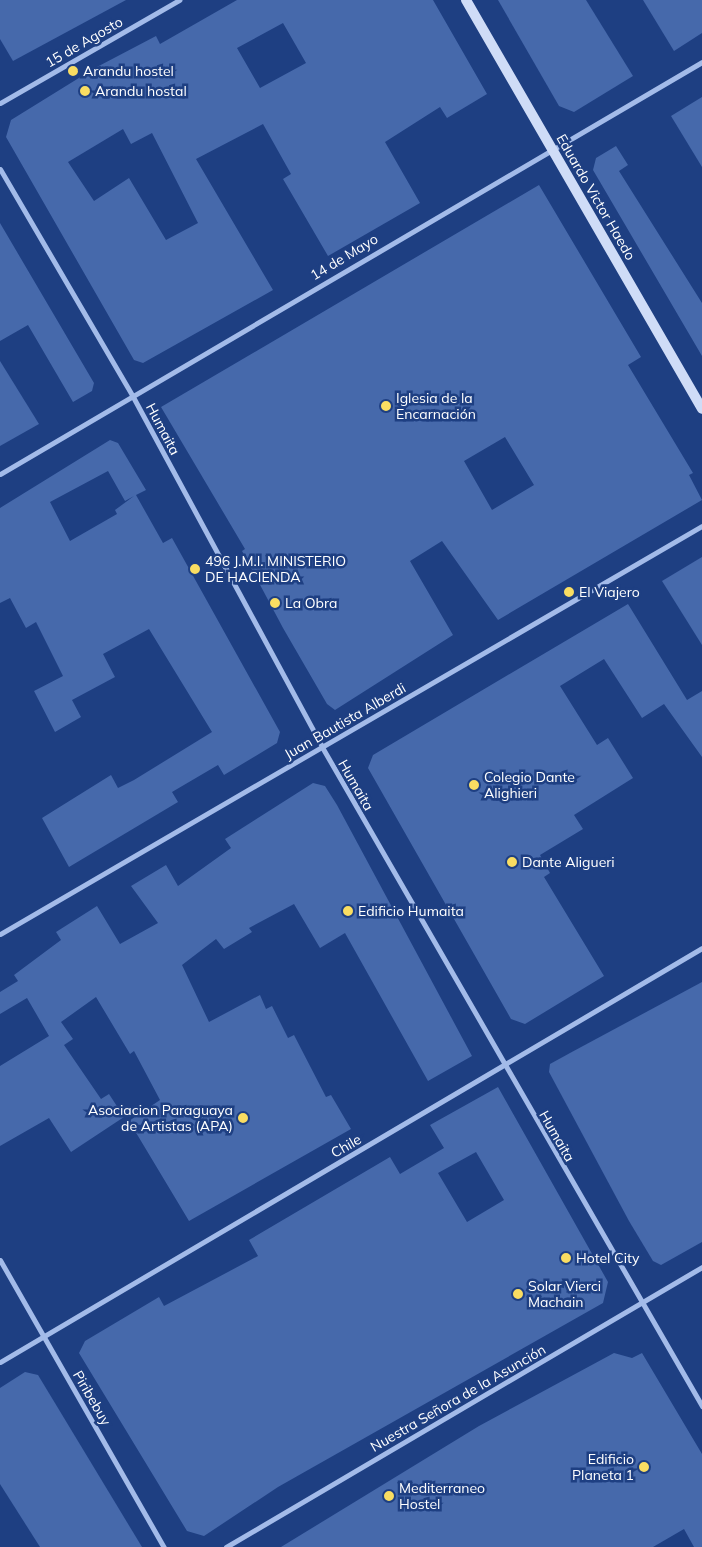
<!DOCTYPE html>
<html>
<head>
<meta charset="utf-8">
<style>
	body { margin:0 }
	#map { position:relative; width:702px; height:1547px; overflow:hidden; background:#1e3f82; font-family:Mulish,sans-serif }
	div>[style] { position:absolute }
	.building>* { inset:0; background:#4669ab }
	.street>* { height:5px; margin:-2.5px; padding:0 2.5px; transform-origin:2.5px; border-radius:2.5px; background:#a3bbe9 }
	.secondary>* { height:10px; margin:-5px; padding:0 5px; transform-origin:5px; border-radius:5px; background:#cfdcf7 }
	.dots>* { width:14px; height:14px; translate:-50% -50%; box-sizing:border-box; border:2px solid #1e3f82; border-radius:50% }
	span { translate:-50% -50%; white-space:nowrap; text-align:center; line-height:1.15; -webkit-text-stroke:5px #1e3f82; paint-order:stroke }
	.street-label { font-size:14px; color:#fff }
	.poi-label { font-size:14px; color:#fff }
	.left { translate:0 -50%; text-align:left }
	.right { translate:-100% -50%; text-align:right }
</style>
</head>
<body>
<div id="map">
	<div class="building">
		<i style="clip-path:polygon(0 0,126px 0,13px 61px,0 39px)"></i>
		<i style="clip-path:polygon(evenodd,237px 0,433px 0,487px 94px,447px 118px,440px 107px,385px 142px,420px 203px,328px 256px,283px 179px,291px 174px,263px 124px,196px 159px,273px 290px,143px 363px,134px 360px,6px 137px,11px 120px,95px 68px,156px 36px,160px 44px,237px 0,283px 23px,306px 63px,260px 88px,237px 48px,283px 23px,237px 0,123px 129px,131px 144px,152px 133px,198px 223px,166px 240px,129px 178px,94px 201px,68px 162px,123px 129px)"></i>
		<i style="clip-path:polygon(498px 0,586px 0,633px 76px,574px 112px,559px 106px)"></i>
		<i style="clip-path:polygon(643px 0,702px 0,702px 33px,674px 51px)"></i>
		<i style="clip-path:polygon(702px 97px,702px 167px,671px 116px)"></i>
		<i style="clip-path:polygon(616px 146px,628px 165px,619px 171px,702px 303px,702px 356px,593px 170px,596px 158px)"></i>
		<i style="clip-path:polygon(evenodd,539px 185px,641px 357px,628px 365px,693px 473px,689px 475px,702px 500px,498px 620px,442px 541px,410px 561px,453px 635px,335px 710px,327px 704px,283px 628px,242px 551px,245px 549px,161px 407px,539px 185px,505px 437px,534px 485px,492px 510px,464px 461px,505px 437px)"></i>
		<i style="clip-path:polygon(0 223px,94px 383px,92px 391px,73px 402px,28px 325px,0 341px)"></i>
		<i style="clip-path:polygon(0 361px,39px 424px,0 446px)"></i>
		<i style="clip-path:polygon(evenodd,110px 440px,118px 443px,146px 490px,136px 495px,163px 543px,172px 538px,280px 732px,277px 743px,224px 775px,218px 765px,172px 792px,178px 802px,69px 867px,42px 818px,111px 775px,118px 788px,134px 780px,212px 732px,149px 629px,103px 654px,115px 677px,72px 700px,81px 717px,55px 732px,34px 691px,63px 676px,36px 622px,26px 628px,10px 598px,0 603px,0 508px,110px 440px,108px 471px,125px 501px,134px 496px,115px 510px,117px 514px,70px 541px,50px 502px,108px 471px)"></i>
		<i style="clip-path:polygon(702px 557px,702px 645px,662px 581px)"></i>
		<i style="clip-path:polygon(628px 604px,687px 700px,702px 691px,702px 757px,664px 704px,642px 718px,604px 659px,560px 686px,597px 745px,608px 738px,633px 778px,574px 815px,583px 829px,540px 855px,550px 873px,544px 877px,604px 976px,525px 1024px,511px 1019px,368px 768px,373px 755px)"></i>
		<i style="clip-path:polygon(313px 783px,325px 786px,337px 805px,472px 1056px,428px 1081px,345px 933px,320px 948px,294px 904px,249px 928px,252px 932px,224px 949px,216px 939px,182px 965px,209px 1022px,260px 995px,266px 1009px,272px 1006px,288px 1038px,294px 1035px,326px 1097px,331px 1095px,351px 1129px,189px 1221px,129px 1121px,160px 1100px,134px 1051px,130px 1054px,96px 997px,61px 1022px,73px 1039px,64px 1045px,101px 1099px,109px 1094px,124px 1117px,71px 1152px,49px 1118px,0 1146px,0 1066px,49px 1036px,27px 998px,0 1014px,0 992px,18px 981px,14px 975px,61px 940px,56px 932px,97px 906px,120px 944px,158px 923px,131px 886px,166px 865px,178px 886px,231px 848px,225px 839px)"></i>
		<i style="clip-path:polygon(702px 982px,702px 1242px,661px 1265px,653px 1261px,629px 1221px,549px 1072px,550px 1064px,570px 1053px)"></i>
		<i style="clip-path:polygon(evenodd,498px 1087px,608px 1282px,603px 1303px,278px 1487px,204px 1536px,187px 1531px,79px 1353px,85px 1341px,159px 1297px,164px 1306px,258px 1256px,249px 1240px,390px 1157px,400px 1174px,444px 1148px,430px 1125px,498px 1087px,476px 1152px,504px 1200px,467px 1222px,438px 1173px,476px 1152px)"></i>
		<i style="clip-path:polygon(614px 1353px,632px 1358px,642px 1353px,702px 1454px,702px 1547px,694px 1547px,684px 1529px,653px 1547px,281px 1547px,479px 1426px)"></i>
		<i style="clip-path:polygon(25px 1372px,38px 1375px,142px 1547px,40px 1547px,0 1484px,0 1388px)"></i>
	</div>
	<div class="street">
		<i style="left:0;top:103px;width:207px;rotate:-29.9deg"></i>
		<i style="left:0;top:169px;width:262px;rotate:59.7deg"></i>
		<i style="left:132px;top:395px;width:400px;rotate:61.6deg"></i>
		<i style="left:322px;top:747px;width:761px;rotate:60.03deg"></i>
		<i style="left:0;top:474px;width:814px;rotate:-30.41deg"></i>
		<i style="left:0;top:934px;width:812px;rotate:-30.17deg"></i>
		<i style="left:0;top:1260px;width:331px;rotate:60.3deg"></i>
		<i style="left:0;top:1362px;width:815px;rotate:-30.53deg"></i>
		<i style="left:226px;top:1547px;width:552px;rotate:-30.47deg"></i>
	</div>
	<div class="secondary">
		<i style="left:466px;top:0;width:472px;rotate:60deg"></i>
	</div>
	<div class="dots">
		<i style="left:73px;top:71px;background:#f9dd62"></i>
		<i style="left:85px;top:91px;background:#f9dd62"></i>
		<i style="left:386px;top:406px;background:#f9dd62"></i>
		<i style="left:195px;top:569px;background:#f9dd62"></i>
		<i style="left:569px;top:592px;background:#f9dd62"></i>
		<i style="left:275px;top:603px;background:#f9dd62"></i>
		<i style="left:474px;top:785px;background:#f9dd62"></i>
		<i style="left:512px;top:862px;background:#f9dd62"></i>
		<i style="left:348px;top:911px;background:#f9dd62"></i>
		<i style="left:243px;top:1118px;background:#f9dd62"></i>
		<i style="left:566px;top:1258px;background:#f9dd62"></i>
		<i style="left:518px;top:1294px;background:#f9dd62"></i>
		<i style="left:644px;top:1467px;background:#f9dd62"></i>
		<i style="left:389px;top:1496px;background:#f9dd62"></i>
	</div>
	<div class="street-label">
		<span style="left:84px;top:42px;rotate:-30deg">15 de Agosto</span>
		<span style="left:596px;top:197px;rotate:60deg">Eduardo Victor Haedo</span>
		<span style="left:344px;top:257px;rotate:-31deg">14 de Mayo</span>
		<span style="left:163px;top:429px;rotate:62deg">Humaita</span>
		<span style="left:345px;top:721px;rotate:-30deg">Juan Bautista Alberdi</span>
		<span style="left:356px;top:785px;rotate:60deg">Humaita</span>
		<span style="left:557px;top:1136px;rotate:60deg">Humaita</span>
		<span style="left:346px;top:1146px;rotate:-30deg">Chile</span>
		<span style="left:92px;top:1398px;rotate:60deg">Piribebuy</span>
		<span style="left:458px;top:1398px;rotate:-30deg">Nuestra Señora de la Asunción</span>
	</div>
	<div class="poi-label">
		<span class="left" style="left:83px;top:71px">Arandu hostel</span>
		<span class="left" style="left:95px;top:91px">Arandu hostal</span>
		<span class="left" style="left:396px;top:406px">Iglesia de la<br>Encarnación</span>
		<span class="left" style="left:205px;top:569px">496 J.M.I. MINISTERIO<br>DE HACIENDA</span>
		<span class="left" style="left:579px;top:592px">El Viajero</span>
		<span class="left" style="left:285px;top:603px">La Obra</span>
		<span class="left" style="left:484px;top:785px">Colegio Dante<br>Alighieri</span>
		<span class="left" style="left:522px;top:862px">Dante Aligueri</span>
		<span class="left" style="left:358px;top:911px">Edificio Humaita</span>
		<span class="right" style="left:233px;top:1118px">Asociacion Paraguaya<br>de Artistas (APA)</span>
		<span class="left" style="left:576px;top:1258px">Hotel City</span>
		<span class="left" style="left:528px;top:1294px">Solar Vierci<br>Machain</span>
		<span class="right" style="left:634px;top:1467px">Edificio<br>Planeta 1</span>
		<span class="left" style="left:399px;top:1496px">Mediterraneo<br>Hostel</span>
	</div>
</div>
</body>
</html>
